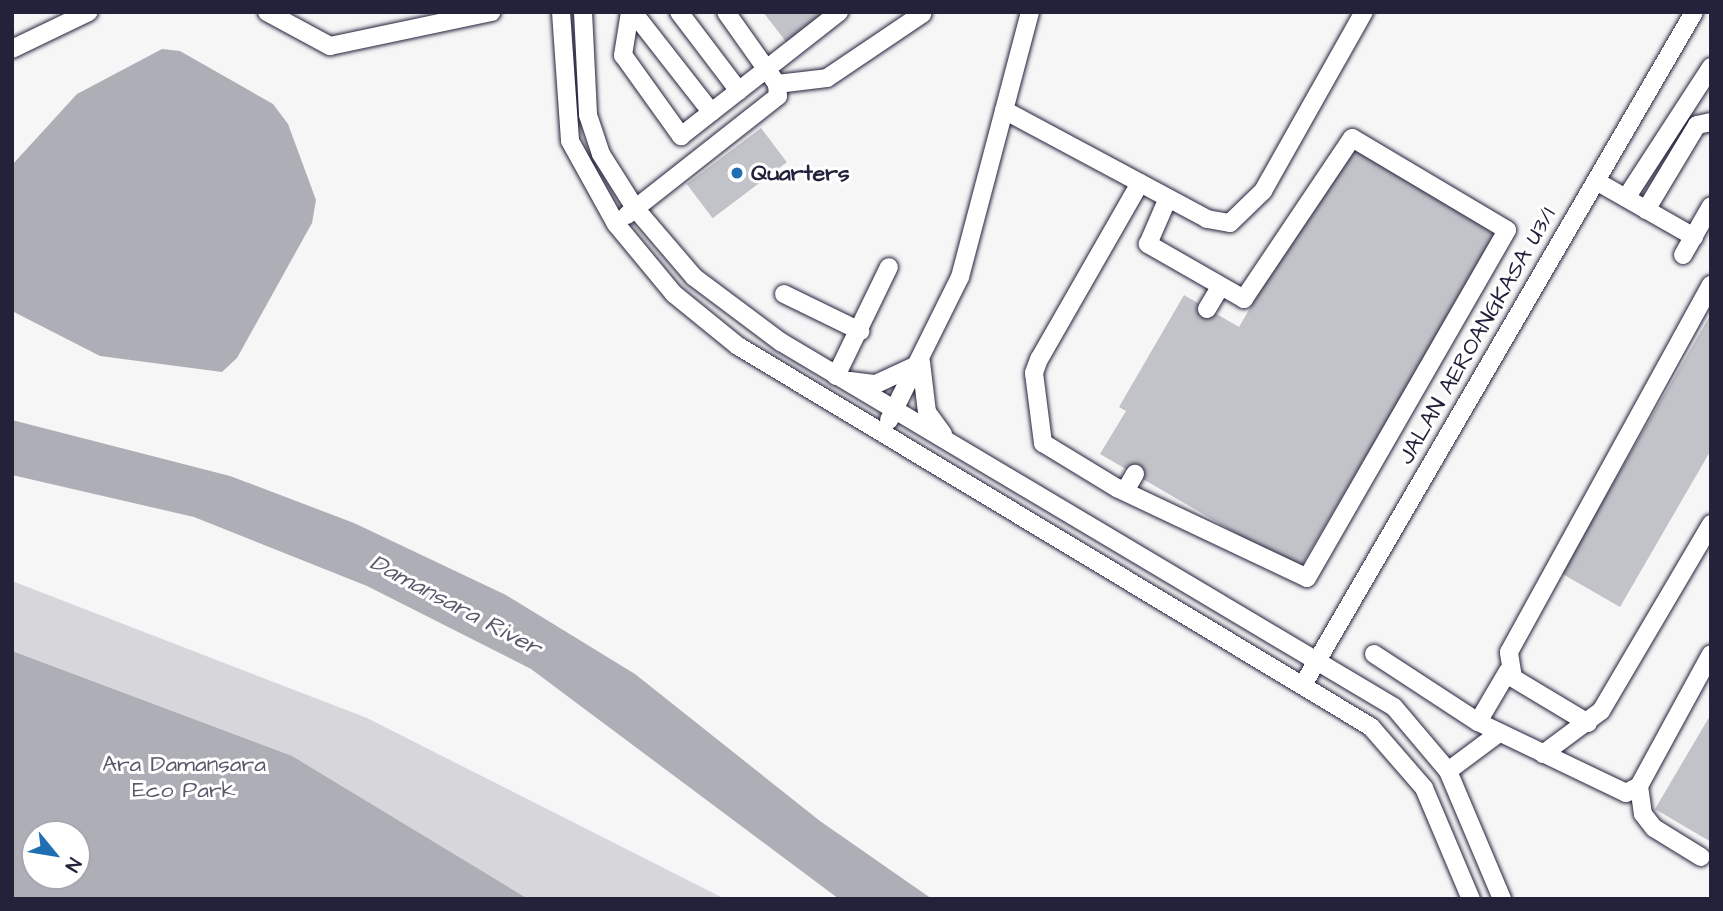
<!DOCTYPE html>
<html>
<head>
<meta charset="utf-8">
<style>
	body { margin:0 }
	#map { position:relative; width:1723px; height:911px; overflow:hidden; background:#f6f6f7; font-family:"Architects Daughter",sans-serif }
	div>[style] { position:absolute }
	.green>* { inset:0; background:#d7d7db }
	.water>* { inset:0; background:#aeaeb7 }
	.building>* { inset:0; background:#c2c2c9; transform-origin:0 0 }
	.roads { filter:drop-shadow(0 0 2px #22223b) drop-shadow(0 0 2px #22223b) }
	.minor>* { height:18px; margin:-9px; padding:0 9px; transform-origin:9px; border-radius:9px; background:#fff }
	.dots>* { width:19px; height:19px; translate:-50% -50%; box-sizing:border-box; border:4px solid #fff; border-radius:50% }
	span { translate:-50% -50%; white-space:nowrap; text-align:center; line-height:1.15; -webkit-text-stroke:6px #fff; paint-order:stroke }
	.poi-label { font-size:23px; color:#22223b; font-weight:700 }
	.left { translate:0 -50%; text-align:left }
	.street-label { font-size:23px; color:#22223b }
	.park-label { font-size:23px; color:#58586b }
	.water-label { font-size:24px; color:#5a5a6d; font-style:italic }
	.frame { position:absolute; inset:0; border:14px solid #22223b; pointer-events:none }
	.north { position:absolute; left:21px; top:820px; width:70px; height:70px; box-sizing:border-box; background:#fff; border:2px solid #a7a7b1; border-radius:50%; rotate:120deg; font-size:19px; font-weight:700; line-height:28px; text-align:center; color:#22223b }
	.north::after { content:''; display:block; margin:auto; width:24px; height:32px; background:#1f6fb2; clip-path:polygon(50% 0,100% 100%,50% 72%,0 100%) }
</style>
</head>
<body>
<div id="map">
	<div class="green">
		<i style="clip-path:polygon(evenodd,12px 581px,367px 718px,725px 899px,12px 899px,12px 581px,35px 834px,77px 834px,77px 876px,35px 876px,35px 834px)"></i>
	</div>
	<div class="water">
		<i style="clip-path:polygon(162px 49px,180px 51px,273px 104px,288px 124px,316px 200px,312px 223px,237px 358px,222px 372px,100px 356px,12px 311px,12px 165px,77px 94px)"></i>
		<i style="clip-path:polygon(12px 420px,230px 476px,354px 523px,506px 595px,635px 674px,820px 821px,932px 899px,839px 899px,531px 669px,367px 586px,194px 517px,12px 475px)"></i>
		<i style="clip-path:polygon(evenodd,12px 651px,292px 756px,528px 899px,12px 899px,12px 651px,35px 834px,77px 834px,77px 876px,35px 876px,35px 834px)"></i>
	</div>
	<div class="building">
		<i style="clip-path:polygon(763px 12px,826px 12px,787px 43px)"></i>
		<i style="left:761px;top:128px;width:43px;height:93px;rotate:53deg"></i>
		<i style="clip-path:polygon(1346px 144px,1497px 233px,1299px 570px,1100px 454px,1126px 411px,1119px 407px,1184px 295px,1239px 327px)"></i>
		<i style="clip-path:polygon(1711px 314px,1711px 450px,1620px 607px,1561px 573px)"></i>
		<i style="clip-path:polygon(1711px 714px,1711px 842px,1655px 809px)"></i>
	</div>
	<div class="roads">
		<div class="minor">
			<i style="left:267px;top:12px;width:72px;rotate:28.4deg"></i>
			<i style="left:330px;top:46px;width:165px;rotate:-11.9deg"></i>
			<i style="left:561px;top:12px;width:129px;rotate:86deg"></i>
			<i style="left:570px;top:141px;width:95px;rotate:61deg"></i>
			<i style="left:616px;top:224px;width:91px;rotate:50.4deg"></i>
			<i style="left:674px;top:294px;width:82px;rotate:39.1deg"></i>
			<i style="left:738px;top:346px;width:739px;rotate:31.04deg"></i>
			<i style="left:1371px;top:727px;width:81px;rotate:49deg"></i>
			<i style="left:1424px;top:788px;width:121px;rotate:67.1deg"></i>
			<i style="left:583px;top:12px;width:103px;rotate:87.2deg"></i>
			<i style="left:588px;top:115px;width:41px;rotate:71.6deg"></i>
			<i style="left:601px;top:154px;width:64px;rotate:57.8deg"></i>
			<i style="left:635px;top:208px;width:91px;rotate:49.5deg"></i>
			<i style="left:694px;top:277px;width:109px;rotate:36.8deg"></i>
			<i style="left:781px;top:342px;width:713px;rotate:30.77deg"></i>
			<i style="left:1394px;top:707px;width:84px;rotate:49.8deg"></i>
			<i style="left:1448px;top:771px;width:139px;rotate:67.1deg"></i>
			<i style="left:630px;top:12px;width:44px;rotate:99.2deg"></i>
			<i style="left:623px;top:55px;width:100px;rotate:54.4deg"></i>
			<i style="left:681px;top:136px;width:201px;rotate:-38.1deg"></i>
			<i style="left:633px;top:12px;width:127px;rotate:52deg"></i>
			<i style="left:679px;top:12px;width:99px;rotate:52.8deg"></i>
			<i style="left:12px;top:49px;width:85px;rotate:-25.7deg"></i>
			<i style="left:777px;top:84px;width:50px;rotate:-6.8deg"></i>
			<i style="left:827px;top:78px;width:115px;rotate:-34deg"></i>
			<i style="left:1004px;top:110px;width:230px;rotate:28.2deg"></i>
			<i style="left:1207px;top:219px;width:23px;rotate:10deg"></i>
			<i style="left:1230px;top:223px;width:46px;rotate:-44.1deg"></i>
			<i style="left:1263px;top:191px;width:206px;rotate:-60.6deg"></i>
			<i style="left:1596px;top:181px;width:113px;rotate:29.7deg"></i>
			<i style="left:1140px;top:183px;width:203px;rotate:119.8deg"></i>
			<i style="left:1039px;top:359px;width:15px;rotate:110deg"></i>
			<i style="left:1034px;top:373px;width:71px;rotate:82.7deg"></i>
			<i style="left:1043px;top:443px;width:87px;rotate:31.3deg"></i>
			<i style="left:1117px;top:488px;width:210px;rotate:25.3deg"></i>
			<i style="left:1307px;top:578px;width:401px;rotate:-60.1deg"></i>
			<i style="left:1507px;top:230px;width:180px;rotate:-149.3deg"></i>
			<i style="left:1352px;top:138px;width:194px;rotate:123.9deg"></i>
			<i style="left:1244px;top:299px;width:111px;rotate:-150.2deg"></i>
			<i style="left:1148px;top:244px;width:50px;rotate:-66.5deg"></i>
			<i style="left:1626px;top:198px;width:156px;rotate:-57deg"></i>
			<i style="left:1646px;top:210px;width:99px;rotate:-59deg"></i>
			<i style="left:1697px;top:125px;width:14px;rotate:-12deg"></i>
			<i style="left:627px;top:215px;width:192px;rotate:-38.2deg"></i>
			<i style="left:778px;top:96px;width:12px;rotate:-95deg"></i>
			<i style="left:777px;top:84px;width:88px;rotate:-125.3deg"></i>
			<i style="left:1683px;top:255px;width:56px;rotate:-60.3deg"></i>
			<i style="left:784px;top:294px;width:85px;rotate:26deg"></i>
			<i style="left:1207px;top:309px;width:26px;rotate:-59deg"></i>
			<i style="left:921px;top:362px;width:50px;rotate:83.2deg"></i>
			<i style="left:927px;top:412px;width:27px;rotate:54deg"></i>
			<i style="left:836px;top:376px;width:121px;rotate:-64.1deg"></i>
			<i style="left:850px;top:381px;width:26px;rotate:7deg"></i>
			<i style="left:876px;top:384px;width:47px;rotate:-24.9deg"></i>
			<i style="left:889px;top:420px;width:160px;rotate:-63.6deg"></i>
			<i style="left:960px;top:277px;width:274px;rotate:-75.2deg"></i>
			<i style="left:1125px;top:491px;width:20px;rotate:-60deg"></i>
			<i style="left:1374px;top:654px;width:124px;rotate:33.2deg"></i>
			<i style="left:1478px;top:722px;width:164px;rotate:25.6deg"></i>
			<i style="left:1626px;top:793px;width:15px;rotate:-28deg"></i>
			<i style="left:1639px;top:786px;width:150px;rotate:-61.4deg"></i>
			<i style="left:1303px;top:685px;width:778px;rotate:-59.84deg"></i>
			<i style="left:1478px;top:722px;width:59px;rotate:-59.5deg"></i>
			<i style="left:1588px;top:723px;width:87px;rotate:-149deg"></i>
			<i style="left:1513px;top:678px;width:26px;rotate:-99deg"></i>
			<i style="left:1509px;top:652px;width:419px;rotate:-61.2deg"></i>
			<i style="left:1543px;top:754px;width:72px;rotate:-36.6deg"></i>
			<i style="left:1601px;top:711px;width:217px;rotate:-59.5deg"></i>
			<i style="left:1448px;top:771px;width:64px;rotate:-36.7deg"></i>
			<i style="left:1639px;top:786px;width:28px;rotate:82deg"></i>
			<i style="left:1643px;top:814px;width:18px;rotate:52deg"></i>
			<i style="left:1654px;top:828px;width:55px;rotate:31.7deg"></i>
		</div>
	</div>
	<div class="dots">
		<i style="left:737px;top:173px;background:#1f6fb2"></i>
	</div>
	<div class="poi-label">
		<span class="left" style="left:751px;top:173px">Quarters</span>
	</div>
	<div class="street-label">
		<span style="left:1477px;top:336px;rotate:-60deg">JALAN AEROANGKASA U3/1</span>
	</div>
	<div class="park-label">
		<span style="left:184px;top:777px">Ara Damansara<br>Eco Park</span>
	</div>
	<div class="water-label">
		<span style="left:455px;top:606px;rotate:28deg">Damansara River</span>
	</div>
	<div class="frame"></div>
	<div class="north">N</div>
</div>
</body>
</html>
